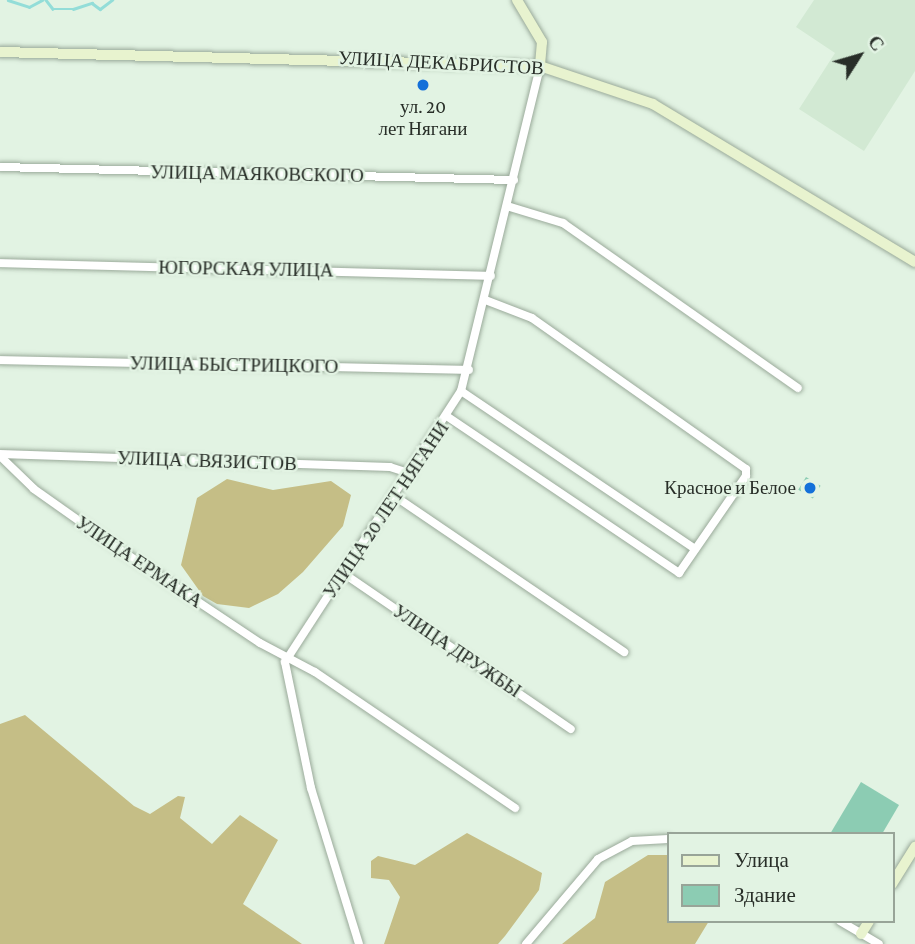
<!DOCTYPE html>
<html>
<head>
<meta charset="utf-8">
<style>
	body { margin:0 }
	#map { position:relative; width:915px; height:944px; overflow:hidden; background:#e2f3e3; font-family:"Crimson Pro",serif }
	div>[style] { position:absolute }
	.built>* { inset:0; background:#d2e9d3 }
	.forest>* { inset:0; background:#c5be86 }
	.stream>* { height:2.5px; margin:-1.25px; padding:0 1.25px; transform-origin:1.25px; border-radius:1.25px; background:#93ddd8 }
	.building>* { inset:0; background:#8cccb3; transform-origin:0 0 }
	.roads { filter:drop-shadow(0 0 2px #9aaa9a) drop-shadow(0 0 2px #9aaa9a) }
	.street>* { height:8px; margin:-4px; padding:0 4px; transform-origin:4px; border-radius:4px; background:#fff }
	.secondary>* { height:10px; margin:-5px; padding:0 5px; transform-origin:5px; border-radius:5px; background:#e8f3cf }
	.dots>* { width:19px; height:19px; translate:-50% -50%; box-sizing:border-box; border:4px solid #e2f3e3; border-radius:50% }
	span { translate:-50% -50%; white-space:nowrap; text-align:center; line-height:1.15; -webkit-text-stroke:5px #e2f3e3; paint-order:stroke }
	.street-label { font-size:19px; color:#282e28 }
	.poi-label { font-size:19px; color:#282e28 }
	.right { translate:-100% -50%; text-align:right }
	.legend { position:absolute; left:667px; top:832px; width:228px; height:91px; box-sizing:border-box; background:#e2f3e3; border:2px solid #98a498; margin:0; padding:9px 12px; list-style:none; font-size:21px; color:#282e28 }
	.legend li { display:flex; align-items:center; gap:14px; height:35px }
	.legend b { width:35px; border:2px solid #98a498 }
	.north { position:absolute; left:824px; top:21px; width:70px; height:70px; -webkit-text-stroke:5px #e2f3e3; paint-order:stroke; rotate:53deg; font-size:19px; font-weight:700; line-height:28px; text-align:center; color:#282e28 }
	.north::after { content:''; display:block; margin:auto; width:24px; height:32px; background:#282e28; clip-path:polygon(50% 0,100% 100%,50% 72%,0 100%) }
</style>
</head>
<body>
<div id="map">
	<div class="built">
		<i style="clip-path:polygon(814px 0,915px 0,915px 71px,864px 151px,799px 109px,835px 53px,796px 27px)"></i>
	</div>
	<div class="forest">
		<i style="clip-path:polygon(227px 479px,273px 490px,331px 481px,351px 495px,343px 526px,303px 572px,278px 594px,249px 608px,217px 604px,203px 596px,181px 565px,197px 498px)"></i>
		<i style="clip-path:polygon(25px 715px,134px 806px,150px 814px,178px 796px,185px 797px,180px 818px,212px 844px,240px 815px,278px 840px,243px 904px,302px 944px,0 944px,0 724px)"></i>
		<i style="clip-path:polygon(467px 833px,542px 873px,539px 890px,505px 936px,498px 944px,384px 944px,400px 897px,389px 880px,371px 878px,371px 861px,378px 856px,415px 865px)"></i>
		<i style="clip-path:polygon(648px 855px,668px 855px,668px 921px,709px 921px,695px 944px,562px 944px,595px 918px,605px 882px)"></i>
	</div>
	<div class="stream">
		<i style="left:8px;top:0;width:22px;rotate:18deg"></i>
		<i style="left:29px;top:7px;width:15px;rotate:-28deg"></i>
		<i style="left:46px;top:0;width:11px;rotate:52deg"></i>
		<i style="left:53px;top:9px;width:20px"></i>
		<i style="left:73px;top:9px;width:20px;rotate:-18deg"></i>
		<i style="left:92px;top:3px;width:10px;rotate:37deg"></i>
		<i style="left:100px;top:9px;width:15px;rotate:-37deg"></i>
	</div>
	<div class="building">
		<i style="left:806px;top:477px;width:17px;height:15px;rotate:31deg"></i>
		<i style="clip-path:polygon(861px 782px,899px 805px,882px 834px,830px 834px)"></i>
	</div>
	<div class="roads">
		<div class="street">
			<i style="left:0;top:167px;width:514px;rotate:1.45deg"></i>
			<i style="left:507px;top:206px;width:59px;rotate:16.9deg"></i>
			<i style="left:563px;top:223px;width:287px;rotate:35.1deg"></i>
			<i style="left:0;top:263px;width:491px;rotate:1.5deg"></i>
			<i style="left:0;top:360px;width:469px;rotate:1.2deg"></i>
			<i style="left:461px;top:391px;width:282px;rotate:34deg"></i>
			<i style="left:448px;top:417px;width:279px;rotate:34deg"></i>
			<i style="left:679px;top:573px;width:118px;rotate:-55.4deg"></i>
			<i style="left:746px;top:476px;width:7px;rotate:-90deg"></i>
			<i style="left:746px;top:469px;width:262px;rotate:-144.8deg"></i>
			<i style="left:532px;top:318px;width:50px;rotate:-159deg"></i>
			<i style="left:0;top:454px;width:390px;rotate:1.9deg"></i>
			<i style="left:390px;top:467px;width:22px;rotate:18deg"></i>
			<i style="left:0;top:456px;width:47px;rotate:44.1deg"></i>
			<i style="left:34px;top:489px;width:100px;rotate:35.3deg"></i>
			<i style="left:116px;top:547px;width:173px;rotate:33.7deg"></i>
			<i style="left:260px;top:643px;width:62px;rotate:27.8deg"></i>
			<i style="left:315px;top:672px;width:242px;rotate:34.2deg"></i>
			<i style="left:396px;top:497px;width:276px;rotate:34.2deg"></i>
			<i style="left:343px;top:573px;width:276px;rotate:34.4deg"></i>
			<i style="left:840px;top:921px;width:45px;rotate:30.5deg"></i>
			<i style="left:359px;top:944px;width:163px;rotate:-107.1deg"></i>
			<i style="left:311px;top:788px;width:129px;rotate:-101.7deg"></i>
			<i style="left:285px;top:662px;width:323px;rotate:-57deg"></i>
			<i style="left:461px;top:391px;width:334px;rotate:-76.3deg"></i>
			<i style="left:526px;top:944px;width:111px;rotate:-49.7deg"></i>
			<i style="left:598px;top:859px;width:38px;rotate:-28deg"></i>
			<i style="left:632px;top:841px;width:36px;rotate:-3deg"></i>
		</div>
		<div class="secondary">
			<i style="left:517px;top:0;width:49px;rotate:59.2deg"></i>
			<i style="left:542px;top:42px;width:24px;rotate:95deg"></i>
			<i style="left:0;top:52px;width:540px;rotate:1.49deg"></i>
			<i style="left:540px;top:66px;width:119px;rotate:18.6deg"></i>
			<i style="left:653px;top:104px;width:306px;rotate:31.1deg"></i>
			<i style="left:892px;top:884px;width:44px;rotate:-58.1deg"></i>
			<i style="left:861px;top:934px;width:15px;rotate:-58deg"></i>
		</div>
	</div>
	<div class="dots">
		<i style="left:423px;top:85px;background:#1470d9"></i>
		<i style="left:810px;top:488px;background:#1470d9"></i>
	</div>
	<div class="street-label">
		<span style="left:441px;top:63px;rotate:3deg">УЛИЦА ДЕКАБРИСТОВ</span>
		<span style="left:257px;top:174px;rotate:1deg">УЛИЦА МАЯКОВСКОГО</span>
		<span style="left:246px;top:269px;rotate:1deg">ЮГОРСКАЯ УЛИЦА</span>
		<span style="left:234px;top:365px;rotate:1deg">УЛИЦА БЫСТРИЦКОГО</span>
		<span style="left:207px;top:461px;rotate:2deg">УЛИЦА СВЯЗИСТОВ</span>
		<span style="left:386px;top:510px;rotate:-56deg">УЛИЦА 20 ЛЕТ НЯГАНИ</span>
		<span style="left:139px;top:562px;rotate:34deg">УЛИЦА ЕРМАКА</span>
		<span style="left:457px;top:651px;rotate:34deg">УЛИЦА ДРУЖБЫ</span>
	</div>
	<div class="poi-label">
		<span style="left:423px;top:118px">ул. 20<br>лет Нягани</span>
		<span class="right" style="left:796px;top:488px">Красное и Белое</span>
	</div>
	<ul class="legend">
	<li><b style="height:9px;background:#e8f3cf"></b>Улица</li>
	<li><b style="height:19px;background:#8cccb3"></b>Здание</li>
	</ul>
	<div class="north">С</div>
</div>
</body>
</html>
